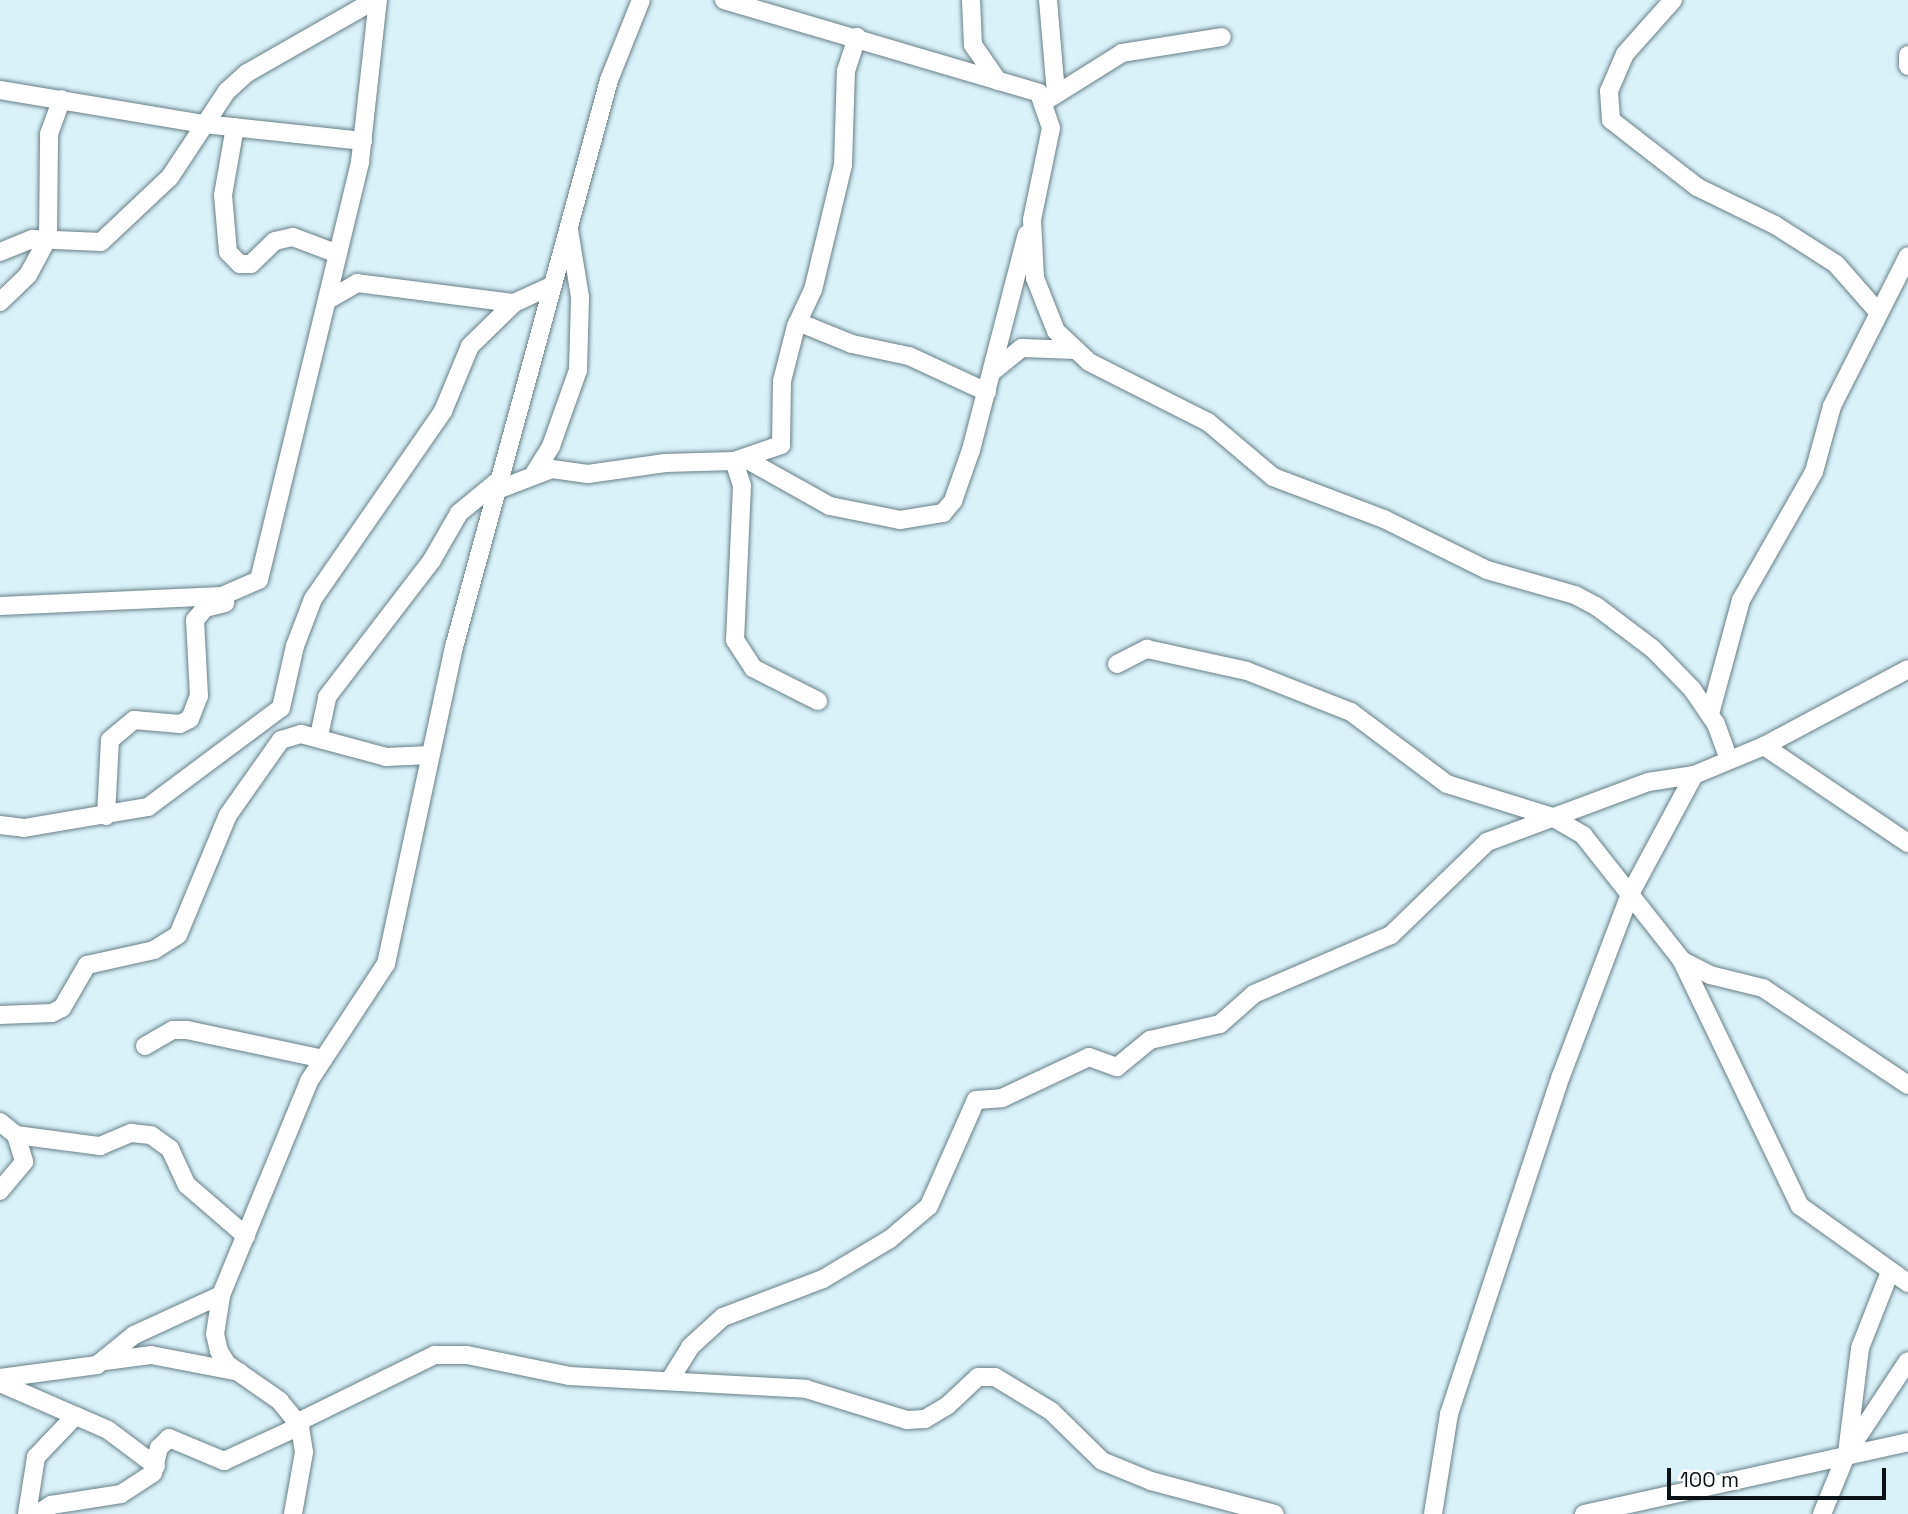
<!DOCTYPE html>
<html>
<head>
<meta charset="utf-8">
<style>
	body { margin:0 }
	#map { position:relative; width:1908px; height:1514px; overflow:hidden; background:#d9f2fa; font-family:"Space Grotesk",sans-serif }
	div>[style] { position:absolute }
	.roads { filter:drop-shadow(0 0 2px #687f86) drop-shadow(0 0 2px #687f86) }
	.minor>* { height:18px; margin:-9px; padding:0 9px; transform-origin:9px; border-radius:9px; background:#fff }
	span { translate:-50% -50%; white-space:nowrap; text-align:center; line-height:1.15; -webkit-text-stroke:5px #fff; paint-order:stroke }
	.scale { position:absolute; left:1667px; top:1468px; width:219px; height:32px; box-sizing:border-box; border:4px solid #0a1215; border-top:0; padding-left:9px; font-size:21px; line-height:24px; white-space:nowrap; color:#0a1215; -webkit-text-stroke:5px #fff; paint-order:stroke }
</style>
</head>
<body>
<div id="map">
	<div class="roads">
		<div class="minor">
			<i style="left:724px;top:0;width:328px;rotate:16.4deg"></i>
			<i style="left:1039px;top:93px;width:37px;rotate:71deg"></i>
			<i style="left:1051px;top:128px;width:94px;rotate:101.7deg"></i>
			<i style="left:1032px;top:220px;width:58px;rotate:87deg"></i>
			<i style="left:1035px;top:278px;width:57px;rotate:68.4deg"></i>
			<i style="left:1056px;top:331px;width:45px;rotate:43.2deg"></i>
			<i style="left:1089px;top:362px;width:133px;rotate:26.8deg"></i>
			<i style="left:1208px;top:422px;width:85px;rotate:40.2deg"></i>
			<i style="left:1273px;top:477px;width:119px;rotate:20.7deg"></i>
			<i style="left:1384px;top:519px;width:115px;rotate:26.3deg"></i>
			<i style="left:1487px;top:570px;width:91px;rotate:15.9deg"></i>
			<i style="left:1575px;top:595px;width:24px;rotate:28deg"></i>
			<i style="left:1596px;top:606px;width:71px;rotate:37deg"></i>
			<i style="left:1653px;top:649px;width:56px;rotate:45.7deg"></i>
			<i style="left:1692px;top:689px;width:42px;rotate:55.6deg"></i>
			<i style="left:1716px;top:724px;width:37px;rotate:70deg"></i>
			<i style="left:971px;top:0;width:45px;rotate:87.5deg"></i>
			<i style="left:973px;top:45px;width:44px;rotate:55.2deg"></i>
			<i style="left:1048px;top:0;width:93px;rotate:85.1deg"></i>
			<i style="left:1673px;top:0;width:72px;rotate:131.6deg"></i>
			<i style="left:1625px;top:54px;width:40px;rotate:113.4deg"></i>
			<i style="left:1609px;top:91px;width:29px;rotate:86deg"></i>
			<i style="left:1611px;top:120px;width:109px;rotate:37.9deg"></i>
			<i style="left:1697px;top:187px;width:87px;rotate:26deg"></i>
			<i style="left:1775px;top:225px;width:72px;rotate:32.6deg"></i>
			<i style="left:1836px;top:264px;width:64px;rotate:48.8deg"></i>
			<i style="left:1908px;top:55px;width:11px;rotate:90deg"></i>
			<i style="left:0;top:90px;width:207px;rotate:9.5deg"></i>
			<i style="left:204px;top:124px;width:160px;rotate:6.1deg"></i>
			<i style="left:1044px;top:102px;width:92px;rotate:-32.1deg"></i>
			<i style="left:1122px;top:53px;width:101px;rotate:-9.1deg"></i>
			<i style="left:235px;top:127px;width:69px;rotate:100deg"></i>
			<i style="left:223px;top:195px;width:57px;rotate:85deg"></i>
			<i style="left:228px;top:252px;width:17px;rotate:45deg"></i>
			<i style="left:240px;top:264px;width:11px"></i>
			<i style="left:251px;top:264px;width:33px;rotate:-44deg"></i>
			<i style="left:275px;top:241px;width:18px;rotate:-13deg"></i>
			<i style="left:293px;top:237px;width:48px;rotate:20.7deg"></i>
			<i style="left:0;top:252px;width:35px;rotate:-22deg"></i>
			<i style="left:33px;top:239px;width:68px;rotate:2.5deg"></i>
			<i style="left:101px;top:242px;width:95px;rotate:-43.3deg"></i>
			<i style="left:170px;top:177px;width:103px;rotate:-56.5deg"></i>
			<i style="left:227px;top:91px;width:27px;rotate:-42deg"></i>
			<i style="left:247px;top:73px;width:147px;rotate:-29.7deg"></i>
			<i style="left:328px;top:300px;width:34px;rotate:-30deg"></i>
			<i style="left:357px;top:283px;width:158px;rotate:7.3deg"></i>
			<i style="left:0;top:302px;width:39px;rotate:-44deg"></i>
			<i style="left:28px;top:275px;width:42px;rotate:-61.6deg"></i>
			<i style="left:48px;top:238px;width:104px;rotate:-89.4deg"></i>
			<i style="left:49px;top:134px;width:37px;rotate:-70deg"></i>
			<i style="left:798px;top:322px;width:58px;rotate:22.2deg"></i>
			<i style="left:852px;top:344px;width:58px;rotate:11.9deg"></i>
			<i style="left:909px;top:356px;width:86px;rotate:24.8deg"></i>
			<i style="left:992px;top:372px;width:38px;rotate:-39deg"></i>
			<i style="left:1022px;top:348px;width:54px;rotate:2.1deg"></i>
			<i style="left:744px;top:458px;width:98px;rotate:29.2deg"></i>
			<i style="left:830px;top:506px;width:71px;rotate:11.3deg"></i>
			<i style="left:900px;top:520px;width:44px;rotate:-9.2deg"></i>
			<i style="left:943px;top:513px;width:16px;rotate:-50deg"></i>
			<i style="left:953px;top:501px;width:54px;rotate:-70.6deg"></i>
			<i style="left:971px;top:450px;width:223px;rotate:-75.5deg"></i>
			<i style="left:734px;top:461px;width:26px;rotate:72deg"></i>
			<i style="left:742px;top:486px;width:154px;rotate:92.6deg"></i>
			<i style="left:735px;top:640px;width:33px;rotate:57deg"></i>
			<i style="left:753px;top:668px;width:73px;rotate:26.9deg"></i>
			<i style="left:535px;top:472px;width:31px;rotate:-58deg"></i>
			<i style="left:551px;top:446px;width:81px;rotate:-70.4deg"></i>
			<i style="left:578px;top:370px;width:73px;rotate:-88.4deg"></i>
			<i style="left:580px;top:297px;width:68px;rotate:-99.3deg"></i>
			<i style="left:497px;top:490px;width:59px;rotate:-20.9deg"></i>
			<i style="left:552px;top:469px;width:36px;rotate:8deg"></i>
			<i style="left:588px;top:474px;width:78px;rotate:-8.1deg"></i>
			<i style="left:665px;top:463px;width:69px;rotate:-1.7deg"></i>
			<i style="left:734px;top:461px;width:50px;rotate:-18.8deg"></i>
			<i style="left:781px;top:445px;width:64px;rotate:-89.1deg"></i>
			<i style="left:782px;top:381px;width:57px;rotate:-75.7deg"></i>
			<i style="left:796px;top:326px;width:40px;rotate:-65deg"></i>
			<i style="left:813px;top:290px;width:129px;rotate:-76.5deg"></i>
			<i style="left:843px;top:165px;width:94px;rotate:-88.2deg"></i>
			<i style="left:846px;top:71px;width:36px;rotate:-72deg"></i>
			<i style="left:0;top:606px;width:222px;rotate:-2.6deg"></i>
			<i style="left:222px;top:596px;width:40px;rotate:-23.4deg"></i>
			<i style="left:259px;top:580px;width:430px;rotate:-76.4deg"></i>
			<i style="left:360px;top:162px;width:163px;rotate:-83.7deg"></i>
			<i style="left:1117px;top:664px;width:34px;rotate:-27deg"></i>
			<i style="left:1147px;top:649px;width:102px;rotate:12.4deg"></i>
			<i style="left:1247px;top:671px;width:112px;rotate:21.5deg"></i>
			<i style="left:1351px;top:712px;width:120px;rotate:36.9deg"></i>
			<i style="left:1447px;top:784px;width:110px;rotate:17.4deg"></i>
			<i style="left:1552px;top:817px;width:36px;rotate:30deg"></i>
			<i style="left:1583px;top:835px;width:158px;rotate:51.7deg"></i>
			<i style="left:1681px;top:959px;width:274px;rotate:64.3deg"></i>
			<i style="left:1800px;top:1206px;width:133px;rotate:35.5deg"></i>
			<i style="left:1710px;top:714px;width:118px;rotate:-74.8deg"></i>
			<i style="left:1741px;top:600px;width:147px;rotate:-60.3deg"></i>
			<i style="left:1814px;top:472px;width:68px;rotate:-74.7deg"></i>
			<i style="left:1832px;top:406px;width:168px;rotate:-63.1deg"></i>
			<i style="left:319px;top:736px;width:40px;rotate:-78deg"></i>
			<i style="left:327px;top:697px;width:173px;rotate:-52.5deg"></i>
			<i style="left:432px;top:560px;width:54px;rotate:-60.1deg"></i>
			<i style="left:459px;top:513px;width:52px;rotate:-39.5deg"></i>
			<i style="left:1764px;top:746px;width:174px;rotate:34deg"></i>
			<i style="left:106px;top:816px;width:76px;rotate:-87deg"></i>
			<i style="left:110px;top:740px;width:31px;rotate:-40deg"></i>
			<i style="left:134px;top:720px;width:46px;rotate:5deg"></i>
			<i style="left:180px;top:724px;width:11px;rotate:-27deg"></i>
			<i style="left:190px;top:719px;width:25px;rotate:-69deg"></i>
			<i style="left:199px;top:696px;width:76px;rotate:-93deg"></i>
			<i style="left:195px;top:620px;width:16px;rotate:-50deg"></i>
			<i style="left:205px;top:608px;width:21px;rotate:-14deg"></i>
			<i style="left:0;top:825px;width:24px;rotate:7deg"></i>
			<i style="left:24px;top:828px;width:126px;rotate:-9.6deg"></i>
			<i style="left:148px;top:807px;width:166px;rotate:-36.7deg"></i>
			<i style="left:281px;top:708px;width:64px;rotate:-77.3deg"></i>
			<i style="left:295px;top:646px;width:50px;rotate:-69deg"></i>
			<i style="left:313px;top:599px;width:229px;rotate:-55.3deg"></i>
			<i style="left:443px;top:411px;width:70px;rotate:-67.4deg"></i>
			<i style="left:470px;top:346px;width:62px;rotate:-44.3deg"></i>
			<i style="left:514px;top:303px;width:41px;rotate:-24.7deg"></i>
			<i style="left:1681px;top:960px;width:33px;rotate:27deg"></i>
			<i style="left:1710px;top:975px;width:55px;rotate:13.8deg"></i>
			<i style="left:1763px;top:988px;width:174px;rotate:33.8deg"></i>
			<i style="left:0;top:1015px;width:52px;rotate:-2.2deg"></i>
			<i style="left:52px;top:1013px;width:11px;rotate:-27deg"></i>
			<i style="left:62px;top:1008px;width:50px;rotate:-59.8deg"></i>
			<i style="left:87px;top:965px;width:69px;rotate:-12.6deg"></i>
			<i style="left:154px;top:950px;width:28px;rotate:-32deg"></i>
			<i style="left:178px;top:935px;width:130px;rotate:-67.4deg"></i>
			<i style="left:228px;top:815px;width:92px;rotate:-54.8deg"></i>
			<i style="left:281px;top:740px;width:21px;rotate:-17deg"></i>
			<i style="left:301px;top:734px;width:88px;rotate:15.1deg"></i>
			<i style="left:386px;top:757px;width:44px;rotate:-2.6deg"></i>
			<i style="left:145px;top:1046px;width:32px;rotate:-30deg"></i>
			<i style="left:173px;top:1030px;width:14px"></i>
			<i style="left:187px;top:1030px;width:139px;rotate:12deg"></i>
			<i style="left:0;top:1122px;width:21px;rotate:39deg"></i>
			<i style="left:16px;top:1135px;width:28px;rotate:73deg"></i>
			<i style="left:24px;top:1162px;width:38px;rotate:130deg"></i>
			<i style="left:16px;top:1135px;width:85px;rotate:7.5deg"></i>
			<i style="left:100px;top:1146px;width:34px;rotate:-23deg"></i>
			<i style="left:131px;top:1133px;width:20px;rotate:6deg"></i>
			<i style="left:151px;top:1135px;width:24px;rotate:36deg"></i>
			<i style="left:170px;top:1149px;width:40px;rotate:65deg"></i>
			<i style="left:187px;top:1185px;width:78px;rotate:40.8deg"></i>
			<i style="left:105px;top:1361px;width:46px;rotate:-7.4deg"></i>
			<i style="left:151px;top:1355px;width:90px;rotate:10.9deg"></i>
			<i style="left:0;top:1378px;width:98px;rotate:-7.6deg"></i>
			<i style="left:97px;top:1365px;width:48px;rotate:-39deg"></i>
			<i style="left:134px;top:1335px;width:96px;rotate:-24.7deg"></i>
			<i style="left:671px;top:1378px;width:36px;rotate:-58deg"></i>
			<i style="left:690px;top:1347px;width:45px;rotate:-42.3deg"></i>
			<i style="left:723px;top:1317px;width:107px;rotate:-20.8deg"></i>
			<i style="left:823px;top:1279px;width:78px;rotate:-30.8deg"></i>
			<i style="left:890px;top:1239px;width:51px;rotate:-40.2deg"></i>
			<i style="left:929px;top:1206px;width:116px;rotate:-66.1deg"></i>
			<i style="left:976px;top:1100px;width:26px;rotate:-4deg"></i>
			<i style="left:1002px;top:1098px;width:96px;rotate:-25.2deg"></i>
			<i style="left:1089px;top:1057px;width:30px;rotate:20deg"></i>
			<i style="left:1117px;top:1067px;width:43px;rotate:-39.3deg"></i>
			<i style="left:1150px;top:1040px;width:72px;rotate:-12.9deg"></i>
			<i style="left:1220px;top:1024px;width:45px;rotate:-41.4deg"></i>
			<i style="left:1254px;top:994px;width:149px;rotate:-23.3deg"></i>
			<i style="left:1391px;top:935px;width:134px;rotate:-44.1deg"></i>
			<i style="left:1487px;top:842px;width:172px;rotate:-20.4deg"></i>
			<i style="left:1648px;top:782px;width:47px;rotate:-8.7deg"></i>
			<i style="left:1694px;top:775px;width:76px;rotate:-22.5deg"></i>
			<i style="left:1764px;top:746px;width:163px;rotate:-28.1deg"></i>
			<i style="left:0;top:1383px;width:118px;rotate:23.5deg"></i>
			<i style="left:108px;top:1430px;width:60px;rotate:36.9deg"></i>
			<i style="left:298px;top:1422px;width:153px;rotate:-26.1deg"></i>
			<i style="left:435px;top:1355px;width:32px"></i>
			<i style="left:467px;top:1355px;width:104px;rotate:11.6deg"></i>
			<i style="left:569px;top:1376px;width:237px;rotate:3.1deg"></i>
			<i style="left:806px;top:1389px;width:106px;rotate:17.1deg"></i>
			<i style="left:907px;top:1420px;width:18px;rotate:-3deg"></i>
			<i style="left:925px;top:1419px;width:26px;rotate:-31deg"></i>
			<i style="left:947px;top:1406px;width:42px;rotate:-43.1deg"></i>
			<i style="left:978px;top:1377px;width:17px"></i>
			<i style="left:995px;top:1377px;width:66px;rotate:31.3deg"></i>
			<i style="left:1051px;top:1411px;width:71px;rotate:44.4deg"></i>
			<i style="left:1102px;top:1461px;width:53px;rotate:22.2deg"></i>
			<i style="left:1151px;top:1481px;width:128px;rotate:14.9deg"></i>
			<i style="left:1847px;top:1453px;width:106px;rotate:-82.9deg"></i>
			<i style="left:1860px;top:1348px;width:82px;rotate:-68.5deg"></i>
			<i style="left:27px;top:1514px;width:58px;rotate:-81deg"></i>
			<i style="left:36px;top:1457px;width:57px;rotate:-46.4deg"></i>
			<i style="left:37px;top:1514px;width:17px;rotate:-33deg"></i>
			<i style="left:51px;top:1505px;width:71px;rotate:-8.9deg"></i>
			<i style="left:121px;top:1494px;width:38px;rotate:-33deg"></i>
			<i style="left:153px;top:1473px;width:26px;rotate:-77deg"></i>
			<i style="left:159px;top:1448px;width:14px;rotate:-45deg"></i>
			<i style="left:169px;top:1438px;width:60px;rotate:22.7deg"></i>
			<i style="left:224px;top:1461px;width:84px;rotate:-24.7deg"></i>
			<i style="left:293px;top:1514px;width:63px;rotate:-79.9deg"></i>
			<i style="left:304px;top:1452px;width:26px;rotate:-99deg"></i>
			<i style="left:300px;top:1426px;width:32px;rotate:-129deg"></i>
			<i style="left:280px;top:1401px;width:65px;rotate:-145.1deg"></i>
			<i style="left:227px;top:1364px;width:15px;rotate:-122deg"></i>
			<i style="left:219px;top:1351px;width:17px;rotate:-103deg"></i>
			<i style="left:215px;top:1334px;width:39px;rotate:-81deg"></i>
			<i style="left:221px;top:1295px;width:231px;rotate:-67.6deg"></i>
			<i style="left:309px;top:1081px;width:140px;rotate:-56.7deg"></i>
			<i style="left:386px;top:964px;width:324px;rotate:-77.9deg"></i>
			<i style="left:454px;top:647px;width:588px;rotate:-74.71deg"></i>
			<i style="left:609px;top:80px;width:86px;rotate:-68.2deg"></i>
			<i style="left:1433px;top:1514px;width:101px;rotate:-80.9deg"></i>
			<i style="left:1449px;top:1414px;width:356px;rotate:-71.7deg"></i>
			<i style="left:1561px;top:1076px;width:195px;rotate:-69.2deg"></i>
			<i style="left:1630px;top:894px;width:135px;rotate:-61.7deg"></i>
			<i style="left:1584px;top:1514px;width:332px;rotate:-12.5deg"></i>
			<i style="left:1822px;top:1514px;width:66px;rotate:-67.7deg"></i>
			<i style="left:1847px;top:1453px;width:110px;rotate:-56.5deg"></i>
		</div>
	</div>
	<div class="scale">100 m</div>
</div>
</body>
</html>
